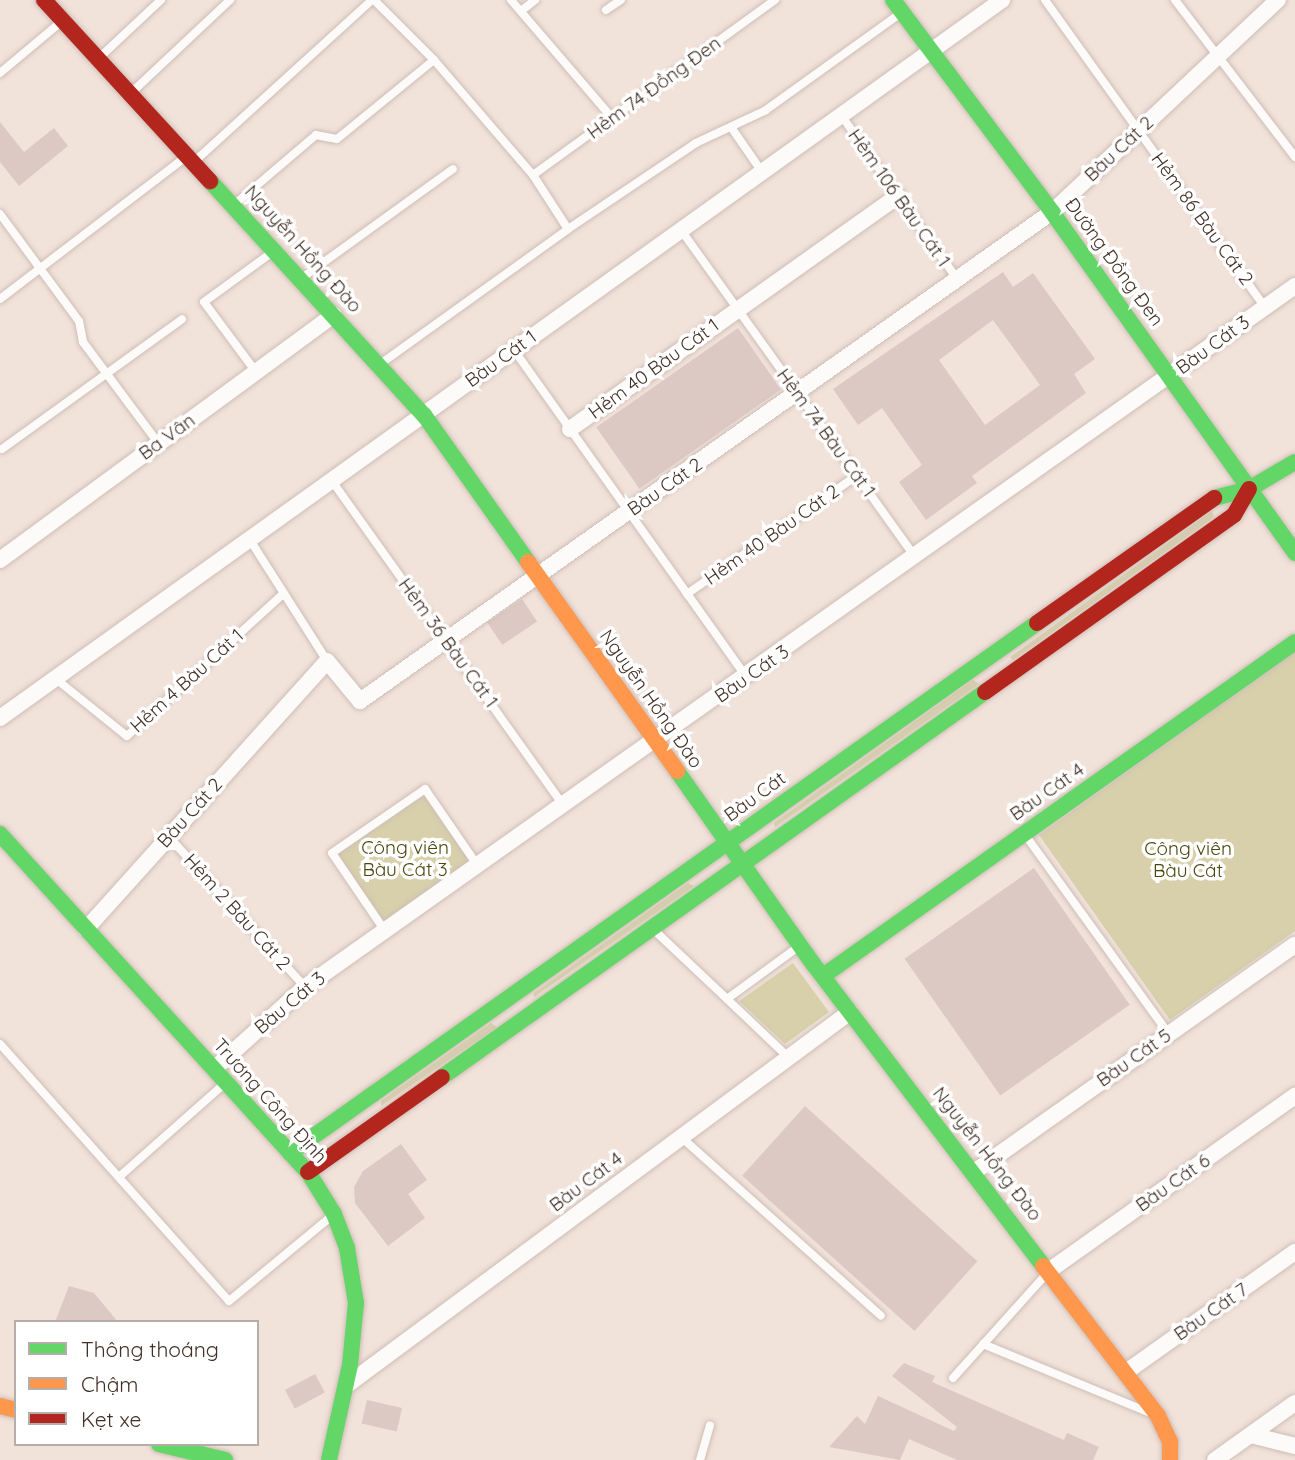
<!DOCTYPE html>
<html>
<head>
<meta charset="utf-8">
<style>
	body { margin:0 }
	#map { position:relative; width:1295px; height:1460px; overflow:hidden; background:#f1e2da; font-family:Quicksand,sans-serif }
	div>[style] { position:absolute }
	.green>* { inset:0; background:#d7d0ab; transform-origin:0 0 }
	.building>* { inset:0; background:#ddc9c3; transform-origin:0 0 }
	.roads { filter:drop-shadow(0 0 2px #cebeb6) drop-shadow(0 0 2px #cebeb6) }
	.lane>* { height:8px; margin:-4px; padding:0 4px; transform-origin:4px; border-radius:4px; background:#fdfbf9 }
	.street>* { height:16px; margin:-8px; padding:0 8px; transform-origin:8px; border-radius:8px; background:#fdfbf9 }
	.fast>* { height:16px; margin:-8px; padding:0 8px; transform-origin:8px; border-radius:8px; background:#63d668 }
	.slow>* { height:16px; margin:-8px; padding:0 8px; transform-origin:8px; border-radius:8px; background:#ff974d }
	.jam>* { height:16px; margin:-8px; padding:0 8px; transform-origin:8px; border-radius:8px; background:#b3261e }
	span { translate:-50% -50%; white-space:nowrap; text-align:center; line-height:1.15; -webkit-text-stroke:7px #fff; paint-order:stroke }
	.street-label { font-size:19px; color:#433128 }
	.park-label { font-size:19px; color:#4a480d }
	.legend { position:absolute; left:14px; top:1320px; width:245px; height:126px; box-sizing:border-box; background:#fff; border:2px solid #b4ada9; margin:0; padding:9px 12px; list-style:none; font-size:21px; color:#433128 }
	.legend li { display:flex; align-items:center; gap:14px; height:35px }
	.legend b { width:35px; border:2px solid #b4ada9 }
</style>
</head>
<body>
<div id="map">
	<div class="green">
		<i style="clip-path:polygon(1212px 511px,1214px 517px,1013px 660px,1010px 657px)"></i>
		<i style="clip-path:polygon(1295px 652px,1295px 931px,1170px 1020px,1039px 835px)"></i>
		<i style="clip-path:polygon(973px 680px,979px 684px,775px 827px,774px 823px)"></i>
		<i style="left:425px;top:795px;width:82px;height:105px;rotate:56deg"></i>
		<i style="clip-path:polygon(688px 883px,694px 886px,534px 997px,534px 993px)"></i>
		<i style="clip-path:polygon(793px 963px,829px 1012px,785px 1044px,739px 1001px)"></i>
		<i style="clip-path:polygon(491px 1023px,497px 1027px,381px 1106px,381px 1101px)"></i>
	</div>
	<div class="building">
		<i style="clip-path:polygon(0 122px,24px 152px,54px 128px,68px 146px,19px 186px,0 162px)"></i>
		<i style="clip-path:polygon(evenodd,1003px 272px,1013px 287px,1033px 273px,1095px 359px,1074px 374px,1086px 393px,972px 476px,977px 483px,926px 520px,899px 482px,922px 465px,882px 408px,858px 425px,833px 389px,1003px 272px,993px 320px,1040px 385px,985px 425px,939px 360px,993px 320px)"></i>
		<i style="left:738px;top:328px;width:75px;height:173px;rotate:55deg"></i>
		<i style="left:522px;top:599px;width:27px;height:42px;rotate:56deg"></i>
		<i style="left:1034px;top:868px;width:167px;height:158px;rotate:55deg"></i>
		<i style="left:805px;top:1106px;width:232px;height:94px;rotate:42deg"></i>
		<i style="clip-path:polygon(401px 1144px,427px 1180px,408px 1194px,425px 1218px,388px 1246px,355px 1203px,354px 1187px,363px 1171px)"></i>
		<i style="clip-path:polygon(69px 1286px,94px 1293px,118px 1322px,55px 1322px)"></i>
		<i style="clip-path:polygon(904px 1363px,935px 1376px,932px 1382px,1064px 1440px,1067px 1433px,1099px 1447px,1093px 1460px,957px 1460px,909px 1439px,900px 1460px,829px 1447px,857px 1416px,865px 1424px,878px 1396px,954px 1431px,957px 1427px,892px 1376px)"></i>
		<i style="left:315px;top:1374px;width:21px;height:34px;rotate:62deg"></i>
		<i style="left:367px;top:1400px;width:36px;height:24px;rotate:13deg"></i>
	</div>
	<div class="roads">
		<div class="lane">
			<i style="left:374px;top:0;width:85px;rotate:45deg"></i>
			<i style="left:434px;top:60px;width:152px;rotate:49.3deg"></i>
			<i style="left:533px;top:175px;width:64px;rotate:57.1deg"></i>
			<i style="left:511px;top:0;width:155px;rotate:49.4deg"></i>
			<i style="left:1045px;top:0;width:378px;rotate:54.4deg"></i>
			<i style="left:1175px;top:0;width:198px;rotate:52.6deg"></i>
			<i style="left:606px;top:10px;width:18px;rotate:-34deg"></i>
			<i style="left:521px;top:11px;width:18px;rotate:-38deg"></i>
			<i style="left:99px;top:58px;width:85px;rotate:-43.1deg"></i>
			<i style="left:0;top:73px;width:80px;rotate:-39.9deg"></i>
			<i style="left:131px;top:93px;width:136px;rotate:-43.2deg"></i>
			<i style="left:841px;top:115px;width:202px;rotate:54.7deg"></i>
			<i style="left:731px;top:127px;width:55px;rotate:55.4deg"></i>
			<i style="left:195px;top:161px;width:239px;rotate:-42.3deg"></i>
			<i style="left:533px;top:175px;width:299px;rotate:-35.9deg"></i>
			<i style="left:235px;top:204px;width:106px;rotate:-40.4deg"></i>
			<i style="left:316px;top:135px;width:21px;rotate:11deg"></i>
			<i style="left:337px;top:139px;width:125px;rotate:-39.2deg"></i>
			<i style="left:0;top:214px;width:133px;rotate:53.6deg"></i>
			<i style="left:79px;top:321px;width:21px;rotate:79deg"></i>
			<i style="left:83px;top:342px;width:127px;rotate:53.3deg"></i>
			<i style="left:681px;top:230px;width:402px;rotate:54.4deg"></i>
			<i style="left:302px;top:278px;width:186px;rotate:-35.8deg"></i>
			<i style="left:0;top:299px;width:235px;rotate:-37.4deg"></i>
			<i style="left:514px;top:350px;width:400px;rotate:54.6deg"></i>
			<i style="left:379px;top:365px;width:233px;rotate:-35.7deg"></i>
			<i style="left:568px;top:229px;width:154px;rotate:-33.9deg"></i>
			<i style="left:696px;top:143px;width:77px;rotate:-25.2deg"></i>
			<i style="left:766px;top:110px;width:166px;rotate:-35.7deg"></i>
			<i style="left:256px;top:372px;width:87px;rotate:-126.6deg"></i>
			<i style="left:204px;top:302px;width:87px;rotate:-36.1deg"></i>
			<i style="left:2px;top:449px;width:222px;rotate:-35.8deg"></i>
			<i style="left:332px;top:481px;width:399px;rotate:54.5deg"></i>
			<i style="left:250px;top:540px;width:143px;rotate:57.5deg"></i>
			<i style="left:687px;top:594px;width:206px;rotate:-34.9deg"></i>
			<i style="left:56px;top:679px;width:91px;rotate:38.8deg"></i>
			<i style="left:127px;top:736px;width:212px;rotate:-42.3deg"></i>
			<i style="left:1026px;top:836px;width:244px;rotate:54.2deg"></i>
			<i style="left:169px;top:837px;width:202px;rotate:47.8deg"></i>
			<i style="left:654px;top:930px;width:100px;rotate:43.4deg"></i>
			<i style="left:385px;top:931px;width:94px;rotate:-124.2deg"></i>
			<i style="left:332px;top:853px;width:113px;rotate:-34.5deg"></i>
			<i style="left:425px;top:789px;width:93px;rotate:55.5deg"></i>
			<i style="left:0;top:1044px;width:344px;rotate:48.3deg"></i>
			<i style="left:229px;top:1301px;width:135px;rotate:-39.6deg"></i>
			<i style="left:788px;top:1057px;width:84px;rotate:-136.4deg"></i>
			<i style="left:727px;top:999px;width:88px;rotate:-36.2deg"></i>
			<i style="left:681px;top:1137px;width:268px;rotate:41.8deg"></i>
			<i style="left:119px;top:1177px;width:140px;rotate:-41.5deg"></i>
			<i style="left:983px;top:1344px;width:178px;rotate:22.4deg"></i>
			<i style="left:953px;top:1378px;width:142px;rotate:-48.1deg"></i>
			<i style="left:700px;top:1460px;width:36px;rotate:-74deg"></i>
		</div>
		<div class="street">
			<i style="left:570px;top:429px;width:402px;rotate:-35.4deg"></i>
			<i style="left:0;top:560px;width:414px;rotate:-36.3deg"></i>
			<i style="left:0;top:718px;width:1233px;rotate:-35.62deg"></i>
			<i style="left:86px;top:929px;width:360px;rotate:-48deg"></i>
			<i style="left:327px;top:661px;width:52px;rotate:50.5deg"></i>
			<i style="left:360px;top:701px;width:847px;rotate:-35.25deg"></i>
			<i style="left:1052px;top:212px;width:310px;rotate:-43.2deg"></i>
			<i style="left:214px;top:1069px;width:122px;rotate:-42deg"></i>
			<i style="left:305px;top:987px;width:1213px;rotate:-35.3deg"></i>
			<i style="left:974px;top:1172px;width:393px;rotate:-35.3deg"></i>
			<i style="left:1050px;top:1270px;width:301px;rotate:-35.4deg"></i>
			<i style="left:1126px;top:1372px;width:207px;rotate:-35.4deg"></i>
			<i style="left:347px;top:1385px;width:626px;rotate:-36.56deg"></i>
			<i style="left:1251px;top:1435px;width:45px;rotate:14deg"></i>
			<i style="left:1215px;top:1460px;width:98px;rotate:-35.5deg"></i>
		</div>
		<div class="fast">
			<i style="left:893px;top:0;width:265px;rotate:53.1deg"></i>
			<i style="left:1052px;top:212px;width:419px;rotate:54.5deg"></i>
			<i style="left:210px;top:181px;width:317px;rotate:47.6deg"></i>
			<i style="left:424px;top:415px;width:180px;rotate:54.7deg"></i>
			<i style="left:1214px;top:498px;width:36px;rotate:-14deg"></i>
			<i style="left:1249px;top:489px;width:53px;rotate:-30.4deg"></i>
			<i style="left:677px;top:771px;width:237px;rotate:54.8deg"></i>
			<i style="left:814px;top:965px;width:378px;rotate:52.7deg"></i>
			<i style="left:0;top:834px;width:457px;rotate:47.7deg"></i>
			<i style="left:308px;top:1172px;width:49px;rotate:58.2deg"></i>
			<i style="left:334px;top:1214px;width:36px;rotate:69deg"></i>
			<i style="left:347px;top:1248px;width:56px;rotate:80.7deg"></i>
			<i style="left:356px;top:1303px;width:62px;rotate:95.5deg"></i>
			<i style="left:350px;top:1365px;width:97px;rotate:102.5deg"></i>
			<i style="left:823px;top:976px;width:578px;rotate:-35.28deg"></i>
			<i style="left:442px;top:1077px;width:666px;rotate:-35.34deg"></i>
			<i style="left:290px;top:1153px;width:916px;rotate:-35.36deg"></i>
			<i style="left:159px;top:1444px;width:68px;rotate:13.6deg"></i>
		</div>
		<div class="slow">
			<i style="left:528px;top:562px;width:257px;rotate:54.5deg"></i>
			<i style="left:1043px;top:1266px;width:189px;rotate:52.5deg"></i>
			<i style="left:1158px;top:1416px;width:29px;rotate:65deg"></i>
			<i style="left:1170px;top:1442px;width:18px;rotate:90deg"></i>
			<i style="left:0;top:1406px;width:16px;rotate:14deg"></i>
		</div>
		<div class="jam">
			<i style="left:44px;top:0;width:246px;rotate:47.5deg"></i>
			<i style="left:1037px;top:623px;width:217px;rotate:-35.2deg"></i>
			<i style="left:985px;top:692px;width:305px;rotate:-35.4deg"></i>
			<i style="left:1234px;top:515px;width:30px;rotate:-60deg"></i>
			<i style="left:308px;top:1172px;width:164px;rotate:-35.3deg"></i>
		</div>
	</div>
	<div class="street-label">
		<span style="left:654px;top:88px;rotate:-36deg">Hẻm 74 Đồng Đen</span>
		<span style="left:1119px;top:149px;rotate:-43deg">Bàu Cát 2</span>
		<span style="left:899px;top:198px;rotate:55deg">Hẻm 106 Bàu Cát 1</span>
		<span style="left:1202px;top:219px;rotate:54deg">Hẻm 86 Bàu Cát 2</span>
		<span style="left:303px;top:249px;rotate:48deg">Nguyễn Hồng Đào</span>
		<span style="left:1114px;top:262px;rotate:54deg">Đường Đồng Đen</span>
		<span style="left:1213px;top:345px;rotate:-36deg">Bàu Cát 3</span>
		<span style="left:501px;top:359px;rotate:-36deg">Bàu Cát 1</span>
		<span style="left:654px;top:369px;rotate:-36deg">Hẻm 40 Bàu Cát 1</span>
		<span style="left:826px;top:433px;rotate:54deg">Hẻm 74 Bàu Cát 1</span>
		<span style="left:167px;top:437px;rotate:-36deg">Ba Vân</span>
		<span style="left:665px;top:487px;rotate:-35deg">Bàu Cát 2</span>
		<span style="left:772px;top:535px;rotate:-35deg">Hẻm 40 Bàu Cát 2</span>
		<span style="left:448px;top:643px;rotate:54deg">Hẻm 36 Bàu Cát 1</span>
		<span style="left:752px;top:674px;rotate:-35deg">Bàu Cát 3</span>
		<span style="left:187px;top:681px;rotate:-42deg">Hẻm 4 Bàu Cát 1</span>
		<span style="left:651px;top:699px;rotate:55deg">Nguyễn Hồng Đào</span>
		<span style="left:1047px;top:792px;rotate:-35deg">Bàu Cát 4</span>
		<span style="left:755px;top:797px;rotate:-36deg">Bàu Cát</span>
		<span style="left:190px;top:813px;rotate:-48deg">Bàu Cát 2</span>
		<span style="left:237px;top:912px;rotate:48deg">Hẻm 2 Bàu Cát 2</span>
		<span style="left:290px;top:1003px;rotate:-40deg">Bàu Cát 3</span>
		<span style="left:1134px;top:1058px;rotate:-35deg">Bàu Cát 5</span>
		<span style="left:270px;top:1101px;rotate:48deg">Trương Công Định</span>
		<span style="left:987px;top:1154px;rotate:52deg">Nguyễn Hồng Đào</span>
		<span style="left:586px;top:1182px;rotate:-37deg">Bàu Cát 4</span>
		<span style="left:1173px;top:1183px;rotate:-35deg">Bàu Cát 6</span>
		<span style="left:1211px;top:1312px;rotate:-35deg">Bàu Cát 7</span>
	</div>
	<div class="park-label">
		<span style="left:405px;top:859px">Công viên<br>Bàu Cát 3</span>
		<span style="left:1188px;top:860px">Công viên<br>Bàu Cát</span>
	</div>
	<ul class="legend">
	<li><b style="height:9px;background:#63d668"></b>Thông thoáng</li>
	<li><b style="height:9px;background:#ff974d"></b>Chậm</li>
	<li><b style="height:9px;background:#b3261e"></b>Kẹt xe</li>
	</ul>
</div>
</body>
</html>
